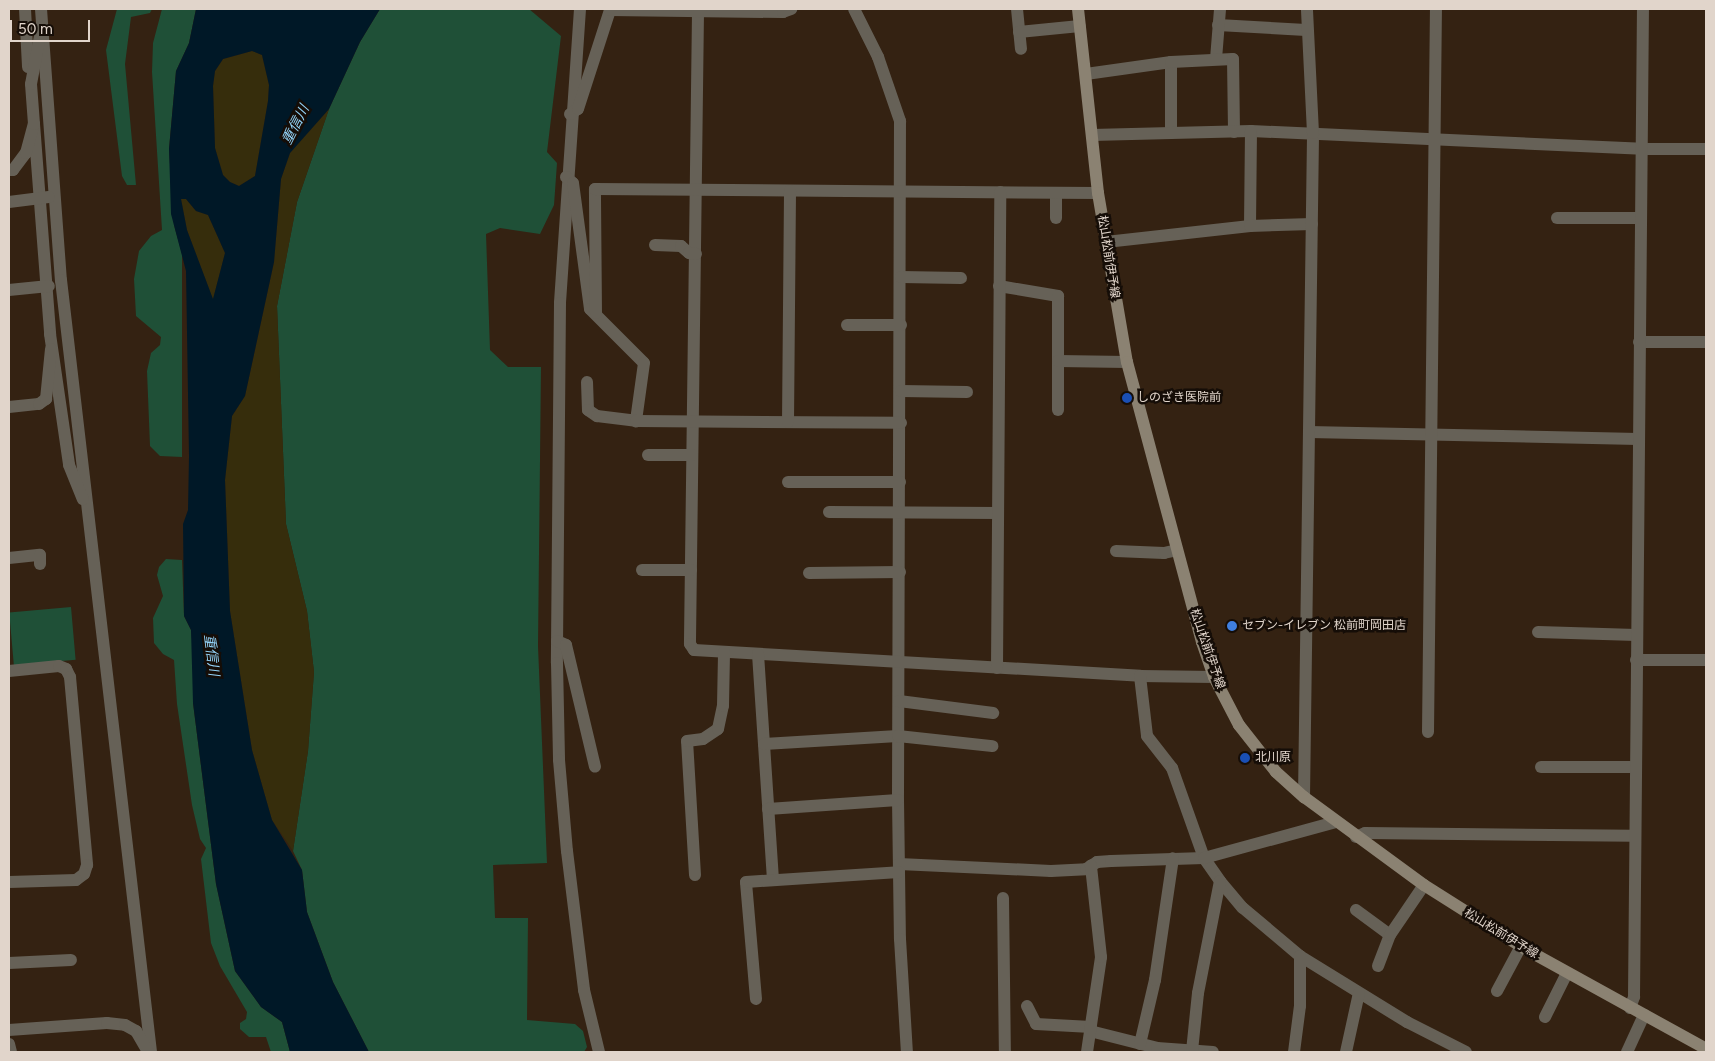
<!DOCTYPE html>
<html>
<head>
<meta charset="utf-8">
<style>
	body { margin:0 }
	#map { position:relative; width:1715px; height:1061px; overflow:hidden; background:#342212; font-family:Figtree,"Noto Sans JP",sans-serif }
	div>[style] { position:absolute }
	.green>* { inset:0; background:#1f5037; transform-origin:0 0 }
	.sand>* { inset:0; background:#362d0c }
	.water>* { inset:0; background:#001827 }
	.street>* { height:12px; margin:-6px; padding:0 6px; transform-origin:6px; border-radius:6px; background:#666157 }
	.secondary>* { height:12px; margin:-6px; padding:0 6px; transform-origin:6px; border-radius:6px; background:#8b8272 }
	.dots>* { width:14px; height:14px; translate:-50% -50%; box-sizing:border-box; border:2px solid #150d07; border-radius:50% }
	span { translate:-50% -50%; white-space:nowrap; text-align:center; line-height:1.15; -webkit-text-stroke:5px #150d07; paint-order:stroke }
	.street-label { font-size:12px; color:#e1d5cb }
	.poi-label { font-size:12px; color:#e1d5cb }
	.left { translate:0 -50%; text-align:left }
	.water-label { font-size:14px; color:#93d3f8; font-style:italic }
	.frame { position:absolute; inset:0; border:10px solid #e1d5cb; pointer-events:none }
	.scale { position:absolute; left:10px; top:20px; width:80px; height:22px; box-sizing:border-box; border:2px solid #e1d5cb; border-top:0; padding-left:6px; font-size:15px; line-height:18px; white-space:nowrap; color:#e1d5cb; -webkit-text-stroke:4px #150d07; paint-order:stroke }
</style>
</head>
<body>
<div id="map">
	<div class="green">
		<i style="clip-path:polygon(117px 9px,152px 9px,150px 13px,131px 17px,125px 64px,136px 185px,127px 185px,122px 176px,106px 50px)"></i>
		<i style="clip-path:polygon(162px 9px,196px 9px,189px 43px,176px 71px,169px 149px,174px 225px,182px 254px,182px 457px,160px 456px,150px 446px,147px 371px,151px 353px,160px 345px,161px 337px,136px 316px,134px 279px,139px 251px,151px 236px,162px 230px,152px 72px,153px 43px)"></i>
		<i style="clip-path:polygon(380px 9px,529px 9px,561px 36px,547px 152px,557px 163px,554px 205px,540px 234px,500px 228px,486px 234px,490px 350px,508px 367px,541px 367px,538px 646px,547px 863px,493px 865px,495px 918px,528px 918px,527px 1020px,575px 1024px,583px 1031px,587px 1047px,584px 1052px,369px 1052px,333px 982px,307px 912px,302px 870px,293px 851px,308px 751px,314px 672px,307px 611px,286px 524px,277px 306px,297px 202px,329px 109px,360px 42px)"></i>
		<i style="clip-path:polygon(166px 559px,182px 560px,184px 616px,191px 630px,193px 648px,193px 703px,216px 884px,235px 971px,261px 1007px,282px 1022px,290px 1052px,271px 1052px,266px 1037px,249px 1037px,240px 1029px,240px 1023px,246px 1019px,247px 1012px,220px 966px,211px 943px,201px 859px,206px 848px,200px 839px,192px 805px,177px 704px,174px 660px,163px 654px,154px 643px,153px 618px,163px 596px,157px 575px,159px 567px)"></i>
		<i style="left:71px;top:607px;width:53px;height:62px;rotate:85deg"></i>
	</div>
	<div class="sand">
		<i style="clip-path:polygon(252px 51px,262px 55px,269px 85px,268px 101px,255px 176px,239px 186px,230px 182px,223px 175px,215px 148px,213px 86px,215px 71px,223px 59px)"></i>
		<i style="clip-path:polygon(329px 109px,297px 202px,277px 306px,286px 524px,307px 611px,314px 672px,308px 751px,293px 851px,272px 820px,252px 750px,230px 611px,225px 480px,232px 416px,245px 396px,274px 262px,281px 179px,290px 153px)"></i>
		<i style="clip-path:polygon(181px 199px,186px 199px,196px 211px,208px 215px,225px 253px,213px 300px,187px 230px)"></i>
	</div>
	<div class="water">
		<i style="clip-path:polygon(evenodd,196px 9px,380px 9px,360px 42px,329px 109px,290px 153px,281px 179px,274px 262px,245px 396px,232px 416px,225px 480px,230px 611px,252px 750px,272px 820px,302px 870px,307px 912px,333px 982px,369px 1052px,290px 1052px,282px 1022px,261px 1007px,235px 971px,216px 884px,193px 703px,191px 630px,184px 616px,183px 524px,188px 510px,189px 456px,186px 271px,171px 214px,169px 149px,176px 71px,189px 43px,196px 9px,252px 51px,262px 55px,269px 85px,268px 101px,255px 176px,239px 186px,230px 182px,223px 175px,215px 148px,213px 86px,215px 71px,223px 59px,252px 51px,196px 9px,181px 199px,186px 199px,196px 211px,208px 215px,225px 253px,213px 299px,187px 230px,181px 199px)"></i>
	</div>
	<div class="street">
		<i style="left:25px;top:9px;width:58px;rotate:87deg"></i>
		<i style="left:41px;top:9px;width:272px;rotate:85.8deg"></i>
		<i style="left:61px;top:280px;width:777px;rotate:83.35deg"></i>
		<i style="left:580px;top:9px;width:295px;rotate:93.9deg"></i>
		<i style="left:560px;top:303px;width:360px;rotate:90.5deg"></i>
		<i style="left:557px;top:663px;width:97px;rotate:88.8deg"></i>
		<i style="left:559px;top:760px;width:91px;rotate:85deg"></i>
		<i style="left:567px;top:851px;width:140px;rotate:83deg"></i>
		<i style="left:584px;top:990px;width:64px;rotate:76.4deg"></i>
		<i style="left:854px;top:9px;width:54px;rotate:63.4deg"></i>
		<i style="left:878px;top:57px;width:68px;rotate:71deg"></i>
		<i style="left:900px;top:121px;width:679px;rotate:90.17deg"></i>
		<i style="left:898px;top:800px;width:139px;rotate:89.2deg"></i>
		<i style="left:900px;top:939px;width:113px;rotate:86.5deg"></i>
		<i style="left:1017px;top:9px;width:40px;rotate:84.3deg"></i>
		<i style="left:698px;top:12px;width:632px;rotate:90.73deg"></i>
		<i style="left:690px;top:644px;width:7px;rotate:56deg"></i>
		<i style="left:694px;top:650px;width:447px;rotate:3.3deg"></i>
		<i style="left:1140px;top:676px;width:74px;rotate:0.8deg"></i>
		<i style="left:1218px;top:25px;width:88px;rotate:3.3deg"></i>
		<i style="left:1019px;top:32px;width:61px;rotate:-5.6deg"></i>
		<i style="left:1216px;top:59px;width:50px;rotate:-85.4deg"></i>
		<i style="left:1171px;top:62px;width:71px;rotate:90deg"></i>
		<i style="left:1086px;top:74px;width:86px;rotate:-8deg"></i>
		<i style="left:1171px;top:62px;width:62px;rotate:-2.8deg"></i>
		<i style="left:1233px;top:59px;width:73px;rotate:89.2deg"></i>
		<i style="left:570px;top:114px;width:9px;rotate:-32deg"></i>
		<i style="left:578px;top:109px;width:104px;rotate:-72.1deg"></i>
		<i style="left:610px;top:10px;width:173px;rotate:0.7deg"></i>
		<i style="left:783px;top:12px;width:9px;rotate:-21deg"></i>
		<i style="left:34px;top:124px;width:211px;rotate:85.6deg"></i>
		<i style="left:50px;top:334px;width:132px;rotate:81.7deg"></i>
		<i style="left:69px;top:465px;width:37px;rotate:68deg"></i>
		<i style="left:1092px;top:135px;width:159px;rotate:-1.4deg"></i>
		<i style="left:1251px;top:131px;width:391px;rotate:2.6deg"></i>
		<i style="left:1642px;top:149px;width:64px"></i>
		<i style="left:9px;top:170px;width:4px"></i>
		<i style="left:13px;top:170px;width:21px;rotate:-53deg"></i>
		<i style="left:26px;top:153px;width:30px;rotate:-75deg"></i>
		<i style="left:34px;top:124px;width:40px;rotate:-94.3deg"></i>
		<i style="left:31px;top:84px;width:49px;rotate:-79.4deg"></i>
		<i style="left:566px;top:177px;width:9px;rotate:41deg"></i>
		<i style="left:573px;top:183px;width:127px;rotate:82.3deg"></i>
		<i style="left:590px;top:309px;width:76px;rotate:45deg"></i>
		<i style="left:644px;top:363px;width:59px;rotate:97.9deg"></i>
		<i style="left:1056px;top:193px;width:25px;rotate:90deg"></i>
		<i style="left:9px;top:202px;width:40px;rotate:-7.1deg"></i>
		<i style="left:1557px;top:218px;width:84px"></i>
		<i style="left:1250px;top:226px;width:95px;rotate:-89.4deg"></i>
		<i style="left:1106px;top:242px;width:145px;rotate:-6.3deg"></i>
		<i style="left:1250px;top:226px;width:62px;rotate:-1.8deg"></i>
		<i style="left:655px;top:245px;width:26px;rotate:2deg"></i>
		<i style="left:681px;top:246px;width:11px;rotate:41deg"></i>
		<i style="left:689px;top:253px;width:7px;rotate:8deg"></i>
		<i style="left:901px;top:277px;width:60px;rotate:1deg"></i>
		<i style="left:999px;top:286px;width:60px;rotate:9.6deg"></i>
		<i style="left:1058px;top:296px;width:114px;rotate:90deg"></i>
		<i style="left:9px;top:290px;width:40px;rotate:-5.7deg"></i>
		<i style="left:596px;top:313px;width:124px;rotate:-90.5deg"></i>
		<i style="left:595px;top:189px;width:503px;rotate:0.46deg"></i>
		<i style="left:847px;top:325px;width:54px"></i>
		<i style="left:1639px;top:342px;width:67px"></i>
		<i style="left:1058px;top:361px;width:69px;rotate:0.8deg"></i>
		<i style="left:587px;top:382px;width:28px;rotate:88deg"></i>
		<i style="left:588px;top:410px;width:11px;rotate:34deg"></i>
		<i style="left:597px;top:416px;width:39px;rotate:7deg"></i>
		<i style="left:636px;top:421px;width:265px;rotate:0.4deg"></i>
		<i style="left:901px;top:391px;width:66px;rotate:0.9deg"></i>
		<i style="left:9px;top:407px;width:30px;rotate:-6deg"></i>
		<i style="left:39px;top:404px;width:9px;rotate:-36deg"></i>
		<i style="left:46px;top:399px;width:50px;rotate:-84.3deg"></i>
		<i style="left:788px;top:422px;width:231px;rotate:-89.5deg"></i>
		<i style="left:1309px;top:432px;width:329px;rotate:1.2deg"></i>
		<i style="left:648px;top:455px;width:44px"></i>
		<i style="left:788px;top:482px;width:112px"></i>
		<i style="left:829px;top:512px;width:169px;rotate:0.3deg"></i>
		<i style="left:1116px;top:551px;width:48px;rotate:2.4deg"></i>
		<i style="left:1164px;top:553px;width:13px;rotate:-13deg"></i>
		<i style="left:9px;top:558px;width:31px;rotate:-6deg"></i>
		<i style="left:40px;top:555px;width:9px;rotate:90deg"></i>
		<i style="left:642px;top:570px;width:49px"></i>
		<i style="left:809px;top:573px;width:91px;rotate:-0.6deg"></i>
		<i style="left:1538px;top:632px;width:98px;rotate:1.8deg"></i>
		<i style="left:557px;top:641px;width:10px;rotate:24deg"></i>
		<i style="left:566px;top:645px;width:125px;rotate:76.6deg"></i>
		<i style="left:758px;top:654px;width:225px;rotate:86.2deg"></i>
		<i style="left:1636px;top:660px;width:70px"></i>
		<i style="left:997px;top:668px;width:476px;rotate:-89.6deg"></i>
		<i style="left:9px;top:671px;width:50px;rotate:-5.7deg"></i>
		<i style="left:59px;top:666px;width:8px;rotate:23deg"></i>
		<i style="left:66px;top:669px;width:9px;rotate:63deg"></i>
		<i style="left:70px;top:677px;width:189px;rotate:84.8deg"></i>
		<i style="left:87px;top:865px;width:9px;rotate:108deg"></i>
		<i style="left:84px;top:874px;width:10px;rotate:143deg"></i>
		<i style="left:76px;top:880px;width:67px;rotate:178.3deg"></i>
		<i style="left:1140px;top:676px;width:60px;rotate:83.3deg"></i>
		<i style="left:1147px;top:736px;width:41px;rotate:52deg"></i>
		<i style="left:1172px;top:768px;width:96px;rotate:70.4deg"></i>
		<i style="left:1204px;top:858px;width:28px;rotate:55deg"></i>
		<i style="left:1220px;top:881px;width:35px;rotate:50deg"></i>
		<i style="left:1243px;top:908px;width:75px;rotate:40.1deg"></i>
		<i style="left:1300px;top:956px;width:126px;rotate:31.7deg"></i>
		<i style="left:1407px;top:1022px;width:66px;rotate:27deg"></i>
		<i style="left:899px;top:701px;width:95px;rotate:7.3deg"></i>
		<i style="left:1428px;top:732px;width:723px;rotate:-89.37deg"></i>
		<i style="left:764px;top:744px;width:134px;rotate:-3.4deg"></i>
		<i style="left:898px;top:736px;width:95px;rotate:6.1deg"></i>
		<i style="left:1541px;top:767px;width:93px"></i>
		<i style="left:1304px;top:797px;width:664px;rotate:-89.22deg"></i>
		<i style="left:1313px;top:133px;width:124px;rotate:-92.8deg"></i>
		<i style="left:768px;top:809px;width:130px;rotate:-4deg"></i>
		<i style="left:1356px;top:837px;width:10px;rotate:-24deg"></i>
		<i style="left:1365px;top:833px;width:268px;rotate:0.6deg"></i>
		<i style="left:899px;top:864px;width:152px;rotate:2.6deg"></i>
		<i style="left:1051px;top:871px;width:35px;rotate:-3deg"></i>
		<i style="left:1086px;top:869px;width:13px;rotate:-32deg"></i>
		<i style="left:1097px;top:862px;width:14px;rotate:-4deg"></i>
		<i style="left:1111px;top:861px;width:93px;rotate:-1.8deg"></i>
		<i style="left:1204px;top:858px;width:137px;rotate:-15.3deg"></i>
		<i style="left:695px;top:875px;width:134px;rotate:-93.4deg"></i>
		<i style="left:687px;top:741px;width:16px;rotate:-7deg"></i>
		<i style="left:703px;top:739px;width:18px;rotate:-34deg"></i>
		<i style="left:718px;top:729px;width:24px;rotate:-78deg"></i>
		<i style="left:723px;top:706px;width:54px;rotate:-88.9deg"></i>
		<i style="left:1003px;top:898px;width:154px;rotate:89.3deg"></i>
		<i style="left:1356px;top:910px;width:42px;rotate:36.3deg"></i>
		<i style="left:9px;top:963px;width:62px;rotate:-2.8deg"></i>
		<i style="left:1378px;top:966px;width:33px;rotate:-69deg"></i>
		<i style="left:1390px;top:935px;width:60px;rotate:-55.8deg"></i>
		<i style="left:1497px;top:991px;width:51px;rotate:-61.9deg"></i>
		<i style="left:756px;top:999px;width:117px;rotate:-94.9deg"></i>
		<i style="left:746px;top:882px;width:153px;rotate:-3.7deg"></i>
		<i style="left:1027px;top:1006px;width:20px;rotate:63deg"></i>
		<i style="left:1036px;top:1024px;width:55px;rotate:3.1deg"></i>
		<i style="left:1630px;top:1008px;width:12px;rotate:-70deg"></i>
		<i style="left:1634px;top:997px;width:988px;rotate:-89.48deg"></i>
		<i style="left:1545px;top:1017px;width:49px;rotate:-63.4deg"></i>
		<i style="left:9px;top:1030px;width:98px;rotate:-4.1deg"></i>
		<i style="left:107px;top:1023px;width:18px;rotate:6deg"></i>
		<i style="left:125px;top:1025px;width:13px;rotate:29deg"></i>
		<i style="left:136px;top:1031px;width:24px;rotate:60deg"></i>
		<i style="left:1090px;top:1031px;width:69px;rotate:14.2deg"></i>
		<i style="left:1157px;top:1048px;width:56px;rotate:4.1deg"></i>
		<i style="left:9px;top:1044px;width:8px;rotate:76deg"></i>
		<i style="left:1140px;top:1044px;width:66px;rotate:-76.8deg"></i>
		<i style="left:1155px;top:980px;width:123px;rotate:-81.6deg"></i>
		<i style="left:1192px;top:1051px;width:58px;rotate:-84.1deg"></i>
		<i style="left:1198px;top:993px;width:114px;rotate:-78.9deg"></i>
		<i style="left:1087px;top:1052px;width:96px;rotate:-81.6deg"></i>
		<i style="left:1101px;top:957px;width:92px;rotate:-96.3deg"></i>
		<i style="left:1294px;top:1052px;width:46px;rotate:-82.6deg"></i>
		<i style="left:1300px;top:1006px;width:50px;rotate:-90deg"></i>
		<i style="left:1346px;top:1052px;width:60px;rotate:-77.6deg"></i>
		<i style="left:1627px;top:1052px;width:41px;rotate:-65.3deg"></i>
	</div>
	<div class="secondary">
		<i style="left:1078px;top:9px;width:185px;rotate:83.8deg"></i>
		<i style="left:1098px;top:193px;width:171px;rotate:80.3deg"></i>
		<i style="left:1127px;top:362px;width:290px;rotate:75deg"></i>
		<i style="left:1202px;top:642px;width:37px;rotate:71deg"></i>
		<i style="left:1214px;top:677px;width:54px;rotate:62.5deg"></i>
		<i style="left:1239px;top:725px;width:60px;rotate:51.8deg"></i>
		<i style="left:1276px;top:772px;width:38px;rotate:42deg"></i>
		<i style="left:1304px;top:797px;width:149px;rotate:36.3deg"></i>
		<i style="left:1424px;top:885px;width:122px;rotate:32.3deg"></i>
		<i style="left:1527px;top:950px;width:205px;rotate:28.9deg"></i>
	</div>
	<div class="dots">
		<i style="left:1127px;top:398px;background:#1a4fb4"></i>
		<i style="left:1232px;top:626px;background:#3f7fe0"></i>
		<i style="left:1245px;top:758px;background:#1a4fb4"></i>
	</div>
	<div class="street-label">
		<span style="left:1108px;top:257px;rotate:81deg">松山松前伊予線</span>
		<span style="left:1207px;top:649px;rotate:71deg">松山松前伊予線</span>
		<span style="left:1501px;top:934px;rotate:31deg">松山松前伊予線</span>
	</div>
	<div class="poi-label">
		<span class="left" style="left:1137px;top:398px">しのざき医院前</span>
		<span class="left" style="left:1242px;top:626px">セブン-イレブン 松前町岡田店</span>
		<span class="left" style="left:1255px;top:758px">北川原</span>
	</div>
	<div class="water-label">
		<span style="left:296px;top:125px;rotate:-63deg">重信川</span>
		<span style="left:211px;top:655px;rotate:83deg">重信川</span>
	</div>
	<div class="frame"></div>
	<div class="scale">50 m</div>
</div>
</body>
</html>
